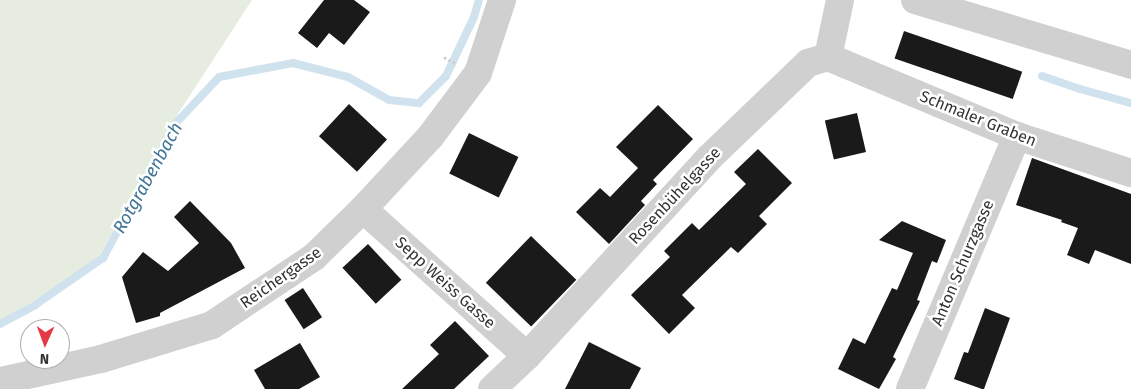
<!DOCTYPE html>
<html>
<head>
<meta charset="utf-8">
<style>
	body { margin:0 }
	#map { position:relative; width:1131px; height:389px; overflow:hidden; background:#fff; font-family:"Fira Sans",sans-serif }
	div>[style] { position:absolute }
	.green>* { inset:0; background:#e6ecdf }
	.stream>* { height:8px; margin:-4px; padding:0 4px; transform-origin:4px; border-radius:4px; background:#cfe2ee }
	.building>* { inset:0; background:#1a1a1a; transform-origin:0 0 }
	.path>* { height:3px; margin-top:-1.5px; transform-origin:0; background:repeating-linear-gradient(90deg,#cdcdcd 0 2.5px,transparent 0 5px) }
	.minor>* { height:28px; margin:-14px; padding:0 14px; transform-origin:14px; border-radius:14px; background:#d0d0d0 }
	span { translate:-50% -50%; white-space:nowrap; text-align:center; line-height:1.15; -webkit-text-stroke:5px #fff; paint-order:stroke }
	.street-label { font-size:16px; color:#333 }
	.water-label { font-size:18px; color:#3f7597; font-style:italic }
	.north { position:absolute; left:20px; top:319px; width:50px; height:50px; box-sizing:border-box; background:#fff; border:1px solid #adadad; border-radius:50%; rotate:182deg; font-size:14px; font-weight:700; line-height:20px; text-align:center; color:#333 }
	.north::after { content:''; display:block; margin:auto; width:18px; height:22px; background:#e63946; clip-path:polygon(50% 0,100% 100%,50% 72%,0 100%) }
</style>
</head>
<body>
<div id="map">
	<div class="green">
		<i style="clip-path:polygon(0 0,252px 0,170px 126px,97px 260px,0 323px)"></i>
	</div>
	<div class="stream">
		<i style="left:1042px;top:76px;width:40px;rotate:18.9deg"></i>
		<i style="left:1080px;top:89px;width:53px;rotate:15.4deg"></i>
		<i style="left:0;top:324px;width:40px;rotate:-28deg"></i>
		<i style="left:35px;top:305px;width:83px;rotate:-34.7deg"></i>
		<i style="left:103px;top:258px;width:153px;rotate:-61.6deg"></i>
		<i style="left:176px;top:123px;width:63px;rotate:-46.9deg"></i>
		<i style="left:219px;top:77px;width:75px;rotate:-10.7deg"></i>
		<i style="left:293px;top:63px;width:57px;rotate:14.3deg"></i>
		<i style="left:348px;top:77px;width:47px;rotate:29.3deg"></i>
		<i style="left:389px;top:100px;width:30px;rotate:6deg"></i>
		<i style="left:419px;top:103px;width:38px;rotate:-45deg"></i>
		<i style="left:446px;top:76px;width:65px;rotate:-64.6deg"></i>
		<i style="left:474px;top:17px;width:18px;rotate:-74deg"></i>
	</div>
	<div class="building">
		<i style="clip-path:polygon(324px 0,354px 0,370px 12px,344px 45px,329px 33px,317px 48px,298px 33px)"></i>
		<i style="left:904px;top:31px;width:125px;height:29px;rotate:19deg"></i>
		<i style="left:349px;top:104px;width:52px;height:44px;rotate:43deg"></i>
		<i style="clip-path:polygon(658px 105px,693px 139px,653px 180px,657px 184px,641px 201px,645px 205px,609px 244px,576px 212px,600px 188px,610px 197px,638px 168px,616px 147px)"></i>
		<i style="left:857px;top:113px;width:40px;height:33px;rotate:77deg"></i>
		<i style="left:469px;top:133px;width:55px;height:45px;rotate:26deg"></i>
		<i style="clip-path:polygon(758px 149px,792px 183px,759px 216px,767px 224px,738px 253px,731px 247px,682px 295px,695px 308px,669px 334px,631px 295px,670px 257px,664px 251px,692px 223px,699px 230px,746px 184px,734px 172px)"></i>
		<i style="clip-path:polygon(1032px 158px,1131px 194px,1131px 264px,1095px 250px,1089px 264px,1067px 255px,1078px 228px,1061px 222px,1062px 220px,1016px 205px)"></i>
		<i style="clip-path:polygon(190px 201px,231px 243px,245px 268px,160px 313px,160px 316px,136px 323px,122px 277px,143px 252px,168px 271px,199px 243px,174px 217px)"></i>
		<i style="clip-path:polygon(902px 221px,946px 240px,937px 263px,932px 261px,917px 300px,920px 301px,893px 357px,896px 359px,879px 389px,838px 369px,853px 338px,865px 344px,892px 288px,897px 290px,913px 253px,879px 240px)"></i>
		<i style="left:531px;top:236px;width:63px;height:65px;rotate:44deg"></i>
		<i style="left:368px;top:244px;width:49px;height:35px;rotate:47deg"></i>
		<i style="left:303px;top:288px;width:35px;height:22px;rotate:57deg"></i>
		<i style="clip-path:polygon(985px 308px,1010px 318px,984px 389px,982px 389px,954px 379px,964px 352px,968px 353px)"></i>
		<i style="clip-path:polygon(455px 321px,489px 356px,454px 389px,402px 389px,439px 354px,430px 345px)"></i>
		<i style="clip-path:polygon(589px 342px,641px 368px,630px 389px,565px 389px)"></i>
		<i style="clip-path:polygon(300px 343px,320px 377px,299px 389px,265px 389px,254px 370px)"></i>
	</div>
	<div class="path">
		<i style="left:444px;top:57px;width:13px;rotate:29deg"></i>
	</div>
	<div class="minor">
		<i style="left:915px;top:0;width:226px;rotate:16.7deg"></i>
		<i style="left:828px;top:57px;width:205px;rotate:22.7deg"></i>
		<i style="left:1017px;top:136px;width:120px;rotate:18deg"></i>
		<i style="left:363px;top:209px;width:220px;rotate:41.9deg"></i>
		<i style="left:0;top:381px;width:103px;rotate:-12.3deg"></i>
		<i style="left:101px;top:359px;width:116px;rotate:-17deg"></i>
		<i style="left:212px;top:325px;width:123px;rotate:-33.7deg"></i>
		<i style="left:314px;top:257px;width:69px;rotate:-44.4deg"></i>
		<i style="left:363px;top:209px;width:98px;rotate:-47.1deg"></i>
		<i style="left:430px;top:137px;width:80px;rotate:-53.1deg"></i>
		<i style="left:478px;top:73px;width:77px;rotate:-71.8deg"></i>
		<i style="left:492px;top:389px;width:48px;rotate:-43.3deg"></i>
		<i style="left:527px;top:356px;width:270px;rotate:-47.4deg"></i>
		<i style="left:710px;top:157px;width:136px;rotate:-43.8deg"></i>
		<i style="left:808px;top:63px;width:21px;rotate:-17deg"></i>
		<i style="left:828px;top:57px;width:58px;rotate:-78.1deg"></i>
		<i style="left:910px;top:389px;width:275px;rotate:-67.1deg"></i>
	</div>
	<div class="street-label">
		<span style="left:978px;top:119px;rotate:22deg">Schmaler Graben</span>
		<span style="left:675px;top:196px;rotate:-47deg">Rosenbühelgasse</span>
		<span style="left:963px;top:263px;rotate:-67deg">Anton Schurzgasse</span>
		<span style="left:281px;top:278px;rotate:-35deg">Reichergasse</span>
		<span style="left:445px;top:283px;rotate:42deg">Sepp Weiss Gasse</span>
	</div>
	<div class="water-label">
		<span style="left:148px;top:178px;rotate:-61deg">Rotgrabenbach</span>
	</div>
	<div class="north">N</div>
</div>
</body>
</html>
